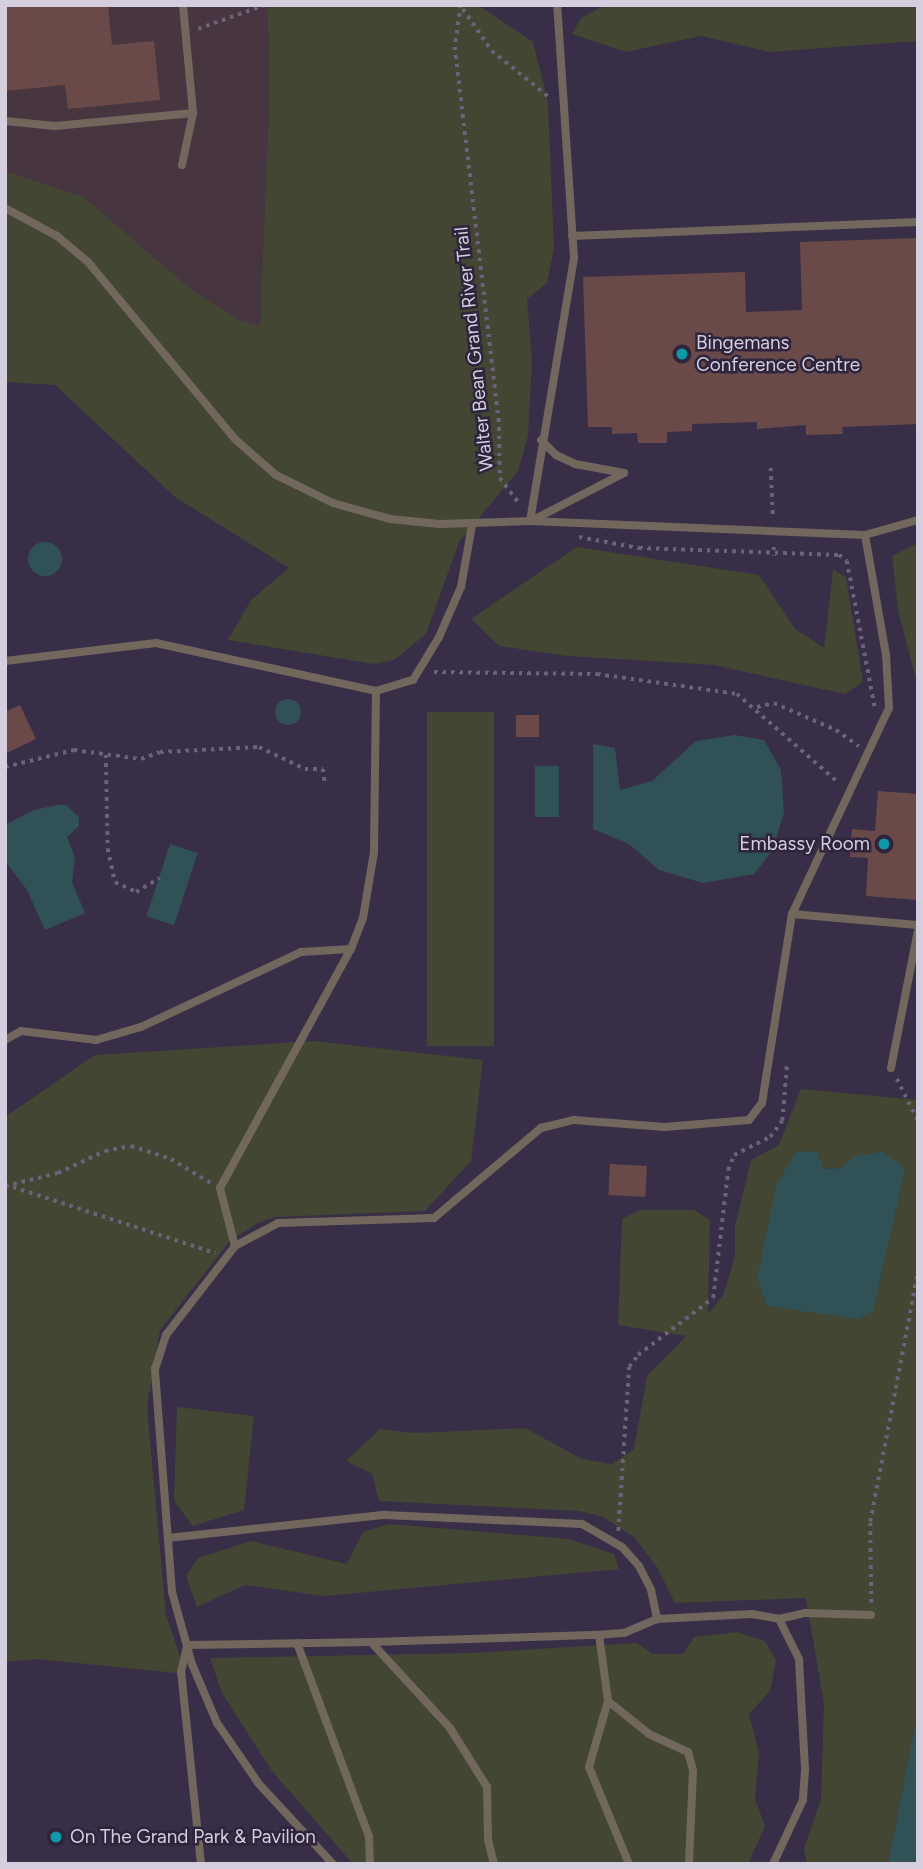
<!DOCTYPE html>
<html>
<head>
<meta charset="utf-8">
<style>
	body { margin:0 }
	#map { position:relative; width:923px; height:1869px; overflow:hidden; background:#382e47; font-family:Figtree,sans-serif }
	div>[style] { position:absolute }
	.industrial>* { inset:0; background:#473540 }
	.green>* { inset:0; background:#424632; transform-origin:0 0 }
	.water>* { inset:0; background:#305257; transform-origin:0 0 }
	.round { border-radius:50% }
	.building>* { inset:0; background:#6a4a49; transform-origin:0 0 }
	.path>* { height:3.5px; margin-top:-1.75px; transform-origin:0; background:repeating-linear-gradient(90deg,#6b6379 0 3.5px,transparent 0 8.5px) }
	.service>* { height:8px; margin:-4px; padding:0 4px; transform-origin:4px; border-radius:4px; background:#72675d }
	.dots>* { width:19px; height:19px; translate:-50% -50%; box-sizing:border-box; border:4px solid #2e243c; border-radius:50% }
	span { translate:-50% -50%; white-space:nowrap; text-align:center; line-height:1.15; -webkit-text-stroke:5px #2e243c; paint-order:stroke }
	.poi-label { font-size:19px; color:#d4cede }
	.left { translate:0 -50%; text-align:left }
	.right { translate:-100% -50%; text-align:right }
	.street-label { font-size:19px; color:#d4cede }
	.frame { position:absolute; inset:0; border:7px solid #d4cede; pointer-events:none }
</style>
</head>
<body>
<div id="map">
	<div class="industrial">
		<i style="clip-path:polygon(5px 5px,267px 5px,270px 80px,260px 326px,239px 320px,192px 290px,84px 197px,5px 171px)"></i>
	</div>
	<div class="green">
		<i style="clip-path:polygon(267px 5px,478px 5px,533px 42px,548px 103px,554px 248px,547px 283px,527px 299px,532px 360px,528px 436px,518px 471px,459px 542px,426px 634px,394px 660px,374px 664px,228px 640px,251px 600px,289px 568px,175px 497px,55px 385px,5px 382px,5px 171px,84px 197px,192px 290px,239px 320px,260px 326px,270px 80px)"></i>
		<i style="clip-path:polygon(605px 5px,918px 5px,918px 41px,770px 52px,701px 36px,626px 52px,572px 34px,581px 18px)"></i>
		<i style="clip-path:polygon(918px 543px,918px 687px,898px 610px,892px 556px)"></i>
		<i style="clip-path:polygon(577px 547px,759px 575px,795px 629px,824px 648px,833px 569px,846px 577px,863px 682px,845px 694px,714px 665px,568px 656px,499px 646px,471px 619px)"></i>
		<i style="left:427px;top:712px;width:67px;height:334px"></i>
		<i style="clip-path:polygon(314px 1041px,483px 1060px,471px 1161px,425px 1211px,275px 1217px,258px 1223px,230px 1241px,160px 1330px,147px 1407px,166px 1615px,186px 1674px,37px 1659px,5px 1662px,5px 1117px,95px 1055px)"></i>
		<i style="clip-path:polygon(evenodd,801px 1089px,918px 1100px,918px 1713px,888px 1864px,807px 1864px,804px 1849px,821px 1799px,824px 1704px,806px 1598px,675px 1603px,657px 1567px,634px 1537px,603px 1517px,580px 1511px,379px 1501px,372px 1474px,346px 1461px,380px 1429px,414px 1433px,525px 1428px,582px 1459px,612px 1464px,634px 1449px,647px 1376px,686px 1336px,618px 1325px,622px 1219px,640px 1210px,694px 1210px,710px 1220px,708px 1314px,723px 1296px,735px 1256px,735px 1226px,751px 1160px,779px 1145px,801px 1089px,844px 1168px,757px 1278px,823px 1169px,844px 1168px)"></i>
		<i style="clip-path:polygon(177px 1407px,254px 1416px,244px 1510px,193px 1526px,174px 1501px)"></i>
		<i style="clip-path:polygon(389px 1524px,569px 1539px,614px 1554px,619px 1569px,325px 1596px,245px 1585px,197px 1607px,186px 1576px,198px 1558px,251px 1541px,347px 1564px,363px 1532px)"></i>
		<i style="clip-path:polygon(737px 1632px,765px 1641px,776px 1660px,770px 1691px,749px 1714px,759px 1753px,755px 1799px,765px 1826px,748px 1864px,353px 1864px,272px 1771px,222px 1693px,210px 1658px,472px 1653px,637px 1643px,652px 1654px,683px 1654px,694px 1637px)"></i>
	</div>
	<div class="water">
		<i class="round" style="left:28px;top:542px;width:34px;height:34px"></i>
		<i class="round" style="left:275px;top:699px;width:26px;height:26px"></i>
		<i style="clip-path:polygon(735px 735px,764px 740px,781px 770px,784px 813px,772px 851px,754px 874px,703px 883px,659px 870px,629px 844px,593px 829px,593px 744px,615px 748px,620px 790px,652px 781px,696px 741px)"></i>
		<i style="left:535px;top:766px;width:24px;height:51px"></i>
		<i style="clip-path:polygon(57px 805px,66px 805px,79px 817px,79px 826px,67px 837px,75px 857px,72px 882px,85px 913px,45px 930px,27px 890px,5px 861px,5px 825px,34px 810px)"></i>
		<i style="left:170px;top:844px;width:29px;height:76px;rotate:18deg"></i>
		<i style="clip-path:polygon(797px 1151px,817px 1152px,823px 1169px,843px 1168px,854px 1156px,883px 1152px,905px 1169px,873px 1310px,858px 1319px,767px 1306px,757px 1278px,777px 1183px)"></i>
		<i style="clip-path:polygon(918px 1713px,918px 1864px,888px 1864px,915px 1726px)"></i>
	</div>
	<div class="building">
		<i style="clip-path:polygon(5px 5px,108px 5px,112px 45px,154px 41px,160px 100px,68px 109px,65px 85px,5px 91px)"></i>
		<i style="clip-path:polygon(918px 238px,918px 424px,842px 427px,843px 434px,806px 435px,806px 425px,757px 429px,757px 422px,692px 424px,692px 431px,667px 432px,667px 443px,638px 443px,637px 433px,612px 434px,612px 427px,588px 427px,583px 277px,745px 272px,746px 312px,802px 310px,800px 242px)"></i>
		<i style="clip-path:polygon(20px 705px,36px 739px,5px 754px,5px 712px)"></i>
		<i style="left:516px;top:715px;width:23px;height:22px"></i>
		<i style="clip-path:polygon(878px 791px,918px 794px,918px 900px,866px 896px,868px 858px,850px 857px,852px 829px,875px 831px)"></i>
		<i style="left:610px;top:1164px;width:37px;height:31px;rotate:3deg"></i>
	</div>
	<div class="path">
		<i style="left:461px;top:5px;width:42px;rotate:98.1deg"></i>
		<i style="left:455px;top:47px;width:375px;rotate:83.3deg"></i>
		<i style="left:499px;top:419px;width:59px;rotate:89deg"></i>
		<i style="left:500px;top:478px;width:34px;rotate:53deg"></i>
		<i style="left:463px;top:9px;width:51px;rotate:55.4deg"></i>
		<i style="left:492px;top:51px;width:73px;rotate:38.9deg"></i>
		<i style="left:198px;top:29px;width:71px;rotate:-19.7deg"></i>
		<i style="left:771px;top:468px;width:47px;rotate:87.6deg"></i>
		<i style="left:579px;top:537px;width:61px;rotate:10.4deg"></i>
		<i style="left:639px;top:548px;width:200px;rotate:2deg"></i>
		<i style="left:839px;top:555px;width:10px;rotate:37deg"></i>
		<i style="left:847px;top:561px;width:150px;rotate:79.2deg"></i>
		<i style="left:774px;top:547px;width:9px;rotate:90deg"></i>
		<i style="left:434px;top:672px;width:163px;rotate:0.7deg"></i>
		<i style="left:597px;top:674px;width:141px;rotate:8.1deg"></i>
		<i style="left:737px;top:694px;width:135px;rotate:41.1deg"></i>
		<i style="left:757px;top:707px;width:17px;rotate:-13deg"></i>
		<i style="left:774px;top:703px;width:68px;rotate:23.5deg"></i>
		<i style="left:836px;top:730px;width:28px;rotate:35deg"></i>
		<i style="left:106px;top:755px;width:94px;rotate:88.8deg"></i>
		<i style="left:108px;top:849px;width:34px;rotate:78deg"></i>
		<i style="left:115px;top:882px;width:23px;rotate:25deg"></i>
		<i style="left:136px;top:892px;width:27px;rotate:-31deg"></i>
		<i style="left:5px;top:767px;width:71px;rotate:-13.8deg"></i>
		<i style="left:74px;top:750px;width:68px;rotate:7.7deg"></i>
		<i style="left:141px;top:759px;width:20px;rotate:-20deg"></i>
		<i style="left:160px;top:752px;width:99px;rotate:-2.9deg"></i>
		<i style="left:259px;top:747px;width:51px;rotate:25.6deg"></i>
		<i style="left:305px;top:769px;width:18px"></i>
		<i style="left:323px;top:769px;width:15px;rotate:82deg"></i>
		<i style="left:897px;top:1079px;width:47px;rotate:63.4deg"></i>
		<i style="left:5px;top:1186px;width:55px;rotate:-13.8deg"></i>
		<i style="left:58px;top:1173px;width:52px;rotate:-25.1deg"></i>
		<i style="left:105px;top:1151px;width:26px;rotate:-11deg"></i>
		<i style="left:131px;top:1146px;width:42px;rotate:18deg"></i>
		<i style="left:171px;top:1159px;width:47px;rotate:31deg"></i>
		<i style="left:13px;top:1187px;width:213px;rotate:18.1deg"></i>
		<i style="left:618px;top:1531px;width:164px;rotate:-86.2deg"></i>
		<i style="left:629px;top:1367px;width:15px;rotate:-53deg"></i>
		<i style="left:638px;top:1355px;width:94px;rotate:-37.2deg"></i>
		<i style="left:713px;top:1298px;width:129px;rotate:-83.3deg"></i>
		<i style="left:728px;top:1170px;width:16px;rotate:-68deg"></i>
		<i style="left:734px;top:1155px;width:40px;rotate:-26.6deg"></i>
		<i style="left:770px;top:1137px;width:20px;rotate:-53deg"></i>
		<i style="left:782px;top:1121px;width:58px;rotate:-85.1deg"></i>
		<i style="left:871px;top:1603px;width:81px;rotate:-90.7deg"></i>
		<i style="left:870px;top:1522px;width:256px;rotate:-79.2deg"></i>
	</div>
	<div class="service">
		<i style="left:5px;top:121px;width:50px;rotate:5.7deg"></i>
		<i style="left:55px;top:126px;width:139px;rotate:-5.4deg"></i>
		<i style="left:182px;top:165px;width:53px;rotate:-78.1deg"></i>
		<i style="left:193px;top:113px;width:108px;rotate:-95.3deg"></i>
		<i style="left:5px;top:208px;width:59px;rotate:28.3deg"></i>
		<i style="left:57px;top:236px;width:40px;rotate:40deg"></i>
		<i style="left:88px;top:262px;width:231px;rotate:50.3deg"></i>
		<i style="left:236px;top:440px;width:53px;rotate:41.2deg"></i>
		<i style="left:276px;top:475px;width:64px;rotate:26.2deg"></i>
		<i style="left:333px;top:503px;width:59px;rotate:15.7deg"></i>
		<i style="left:390px;top:519px;width:50px;rotate:5.7deg"></i>
		<i style="left:440px;top:524px;width:90px;rotate:-1.9deg"></i>
		<i style="left:530px;top:521px;width:335px;rotate:2.4deg"></i>
		<i style="left:865px;top:535px;width:55px;rotate:-15.8deg"></i>
		<i style="left:572px;top:236px;width:346px;rotate:-2.3deg"></i>
		<i style="left:541px;top:440px;width:21px;rotate:45deg"></i>
		<i style="left:556px;top:455px;width:21px;rotate:25deg"></i>
		<i style="left:575px;top:464px;width:50px;rotate:10.4deg"></i>
		<i style="left:533px;top:520px;width:102px;rotate:-27.3deg"></i>
		<i style="left:530px;top:521px;width:267px;rotate:-80.5deg"></i>
		<i style="left:574px;top:258px;width:254px;rotate:-93.8deg"></i>
		<i style="left:5px;top:661px;width:152px;rotate:-6.8deg"></i>
		<i style="left:156px;top:643px;width:225px;rotate:12.3deg"></i>
		<i style="left:376px;top:691px;width:39px;rotate:-17deg"></i>
		<i style="left:413px;top:680px;width:50px;rotate:-58.8deg"></i>
		<i style="left:439px;top:637px;width:55px;rotate:-66.3deg"></i>
		<i style="left:461px;top:587px;width:63px;rotate:-79.9deg"></i>
		<i style="left:792px;top:914px;width:126px;rotate:5deg"></i>
		<i style="left:5px;top:1040px;width:18px;rotate:-29deg"></i>
		<i style="left:21px;top:1031px;width:76px;rotate:6.8deg"></i>
		<i style="left:96px;top:1040px;width:47px;rotate:-16.1deg"></i>
		<i style="left:141px;top:1027px;width:177px;rotate:-25.1deg"></i>
		<i style="left:301px;top:952px;width:50px;rotate:-3.4deg"></i>
		<i style="left:891px;top:1068px;width:141px;rotate:-78.9deg"></i>
		<i style="left:235px;top:1246px;width:60px;rotate:-104.5deg"></i>
		<i style="left:220px;top:1188px;width:273px;rotate:-61.3deg"></i>
		<i style="left:351px;top:949px;width:33px;rotate:-69deg"></i>
		<i style="left:363px;top:918px;width:67px;rotate:-80.5deg"></i>
		<i style="left:374px;top:852px;width:161px;rotate:-89.3deg"></i>
		<i style="left:168px;top:1538px;width:218px;rotate:-6.1deg"></i>
		<i style="left:385px;top:1515px;width:197px;rotate:2.6deg"></i>
		<i style="left:582px;top:1524px;width:46px;rotate:29.9deg"></i>
		<i style="left:622px;top:1547px;width:25px;rotate:48deg"></i>
		<i style="left:639px;top:1566px;width:27px;rotate:63deg"></i>
		<i style="left:651px;top:1590px;width:30px;rotate:78deg"></i>
		<i style="left:779px;top:1619px;width:27px;rotate:-13deg"></i>
		<i style="left:805px;top:1613px;width:66px;rotate:1.7deg"></i>
		<i style="left:599px;top:1635px;width:67px;rotate:82.2deg"></i>
		<i style="left:608px;top:1701px;width:69px;rotate:106.1deg"></i>
		<i style="left:589px;top:1767px;width:105px;rotate:67.6deg"></i>
		<i style="left:371px;top:1642px;width:228px;rotate:-1.8deg"></i>
		<i style="left:599px;top:1635px;width:25px;rotate:-5deg"></i>
		<i style="left:624px;top:1633px;width:36px;rotate:-23deg"></i>
		<i style="left:657px;top:1619px;width:95px;rotate:-3deg"></i>
		<i style="left:752px;top:1614px;width:27px;rotate:10deg"></i>
		<i style="left:779px;top:1619px;width:45px;rotate:63.4deg"></i>
		<i style="left:799px;top:1659px;width:111px;rotate:86.9deg"></i>
		<i style="left:805px;top:1770px;width:30px;rotate:94deg"></i>
		<i style="left:803px;top:1800px;width:71px;rotate:115.1deg"></i>
		<i style="left:297px;top:1643px;width:207px;rotate:69.6deg"></i>
		<i style="left:369px;top:1837px;width:27px;rotate:88deg"></i>
		<i style="left:608px;top:1701px;width:53px;rotate:38.8deg"></i>
		<i style="left:649px;top:1734px;width:43px;rotate:24.8deg"></i>
		<i style="left:688px;top:1752px;width:20px;rotate:75deg"></i>
		<i style="left:693px;top:1771px;width:93px;rotate:92.5deg"></i>
		<i style="left:201px;top:1864px;width:193px;rotate:-95.9deg"></i>
		<i style="left:181px;top:1672px;width:28px;rotate:-77deg"></i>
		<i style="left:187px;top:1645px;width:184px;rotate:-0.9deg"></i>
		<i style="left:371px;top:1642px;width:117px;rotate:47.4deg"></i>
		<i style="left:450px;top:1728px;width:70px;rotate:57.9deg"></i>
		<i style="left:487px;top:1787px;width:53px;rotate:88.9deg"></i>
		<i style="left:488px;top:1840px;width:25px;rotate:76deg"></i>
		<i style="left:333px;top:1864px;width:109px;rotate:-132.8deg"></i>
		<i style="left:259px;top:1784px;width:74px;rotate:-124.5deg"></i>
		<i style="left:217px;top:1723px;width:64px;rotate:-113deg"></i>
		<i style="left:192px;top:1664px;width:75px;rotate:-105.5deg"></i>
		<i style="left:172px;top:1592px;width:224px;rotate:-94.4deg"></i>
		<i style="left:155px;top:1369px;width:36px;rotate:-72deg"></i>
		<i style="left:166px;top:1335px;width:113px;rotate:-52.2deg"></i>
		<i style="left:235px;top:1246px;width:49px;rotate:-28.1deg"></i>
		<i style="left:278px;top:1223px;width:156px;rotate:-1.8deg"></i>
		<i style="left:434px;top:1218px;width:140px;rotate:-40.1deg"></i>
		<i style="left:541px;top:1128px;width:34px;rotate:-14deg"></i>
		<i style="left:574px;top:1120px;width:91px;rotate:4.4deg"></i>
		<i style="left:665px;top:1127px;width:84px;rotate:-4.8deg"></i>
		<i style="left:749px;top:1120px;width:21px;rotate:-53deg"></i>
		<i style="left:762px;top:1103px;width:191px;rotate:-81deg"></i>
		<i style="left:792px;top:914px;width:228px;rotate:-64.8deg"></i>
		<i style="left:889px;top:708px;width:53px;rotate:-93.2deg"></i>
		<i style="left:886px;top:655px;width:122px;rotate:-99.9deg"></i>
	</div>
	<div class="dots">
		<i style="left:682px;top:354px;background:#0f9aa8"></i>
		<i style="left:884px;top:844px;background:#0f9aa8"></i>
		<i style="left:56px;top:1837px;background:#0f9aa8"></i>
	</div>
	<div class="poi-label">
		<span class="left" style="left:696px;top:354px">Bingemans<br>Conference Centre</span>
		<span class="right" style="left:870px;top:844px">Embassy Room</span>
		<span class="left" style="left:70px;top:1837px">On The Grand Park &amp; Pavilion</span>
	</div>
	<div class="street-label">
		<span style="left:474px;top:349px;rotate:-96deg">Walter Bean Grand River Trail</span>
	</div>
	<div class="frame"></div>
</div>
</body>
</html>
